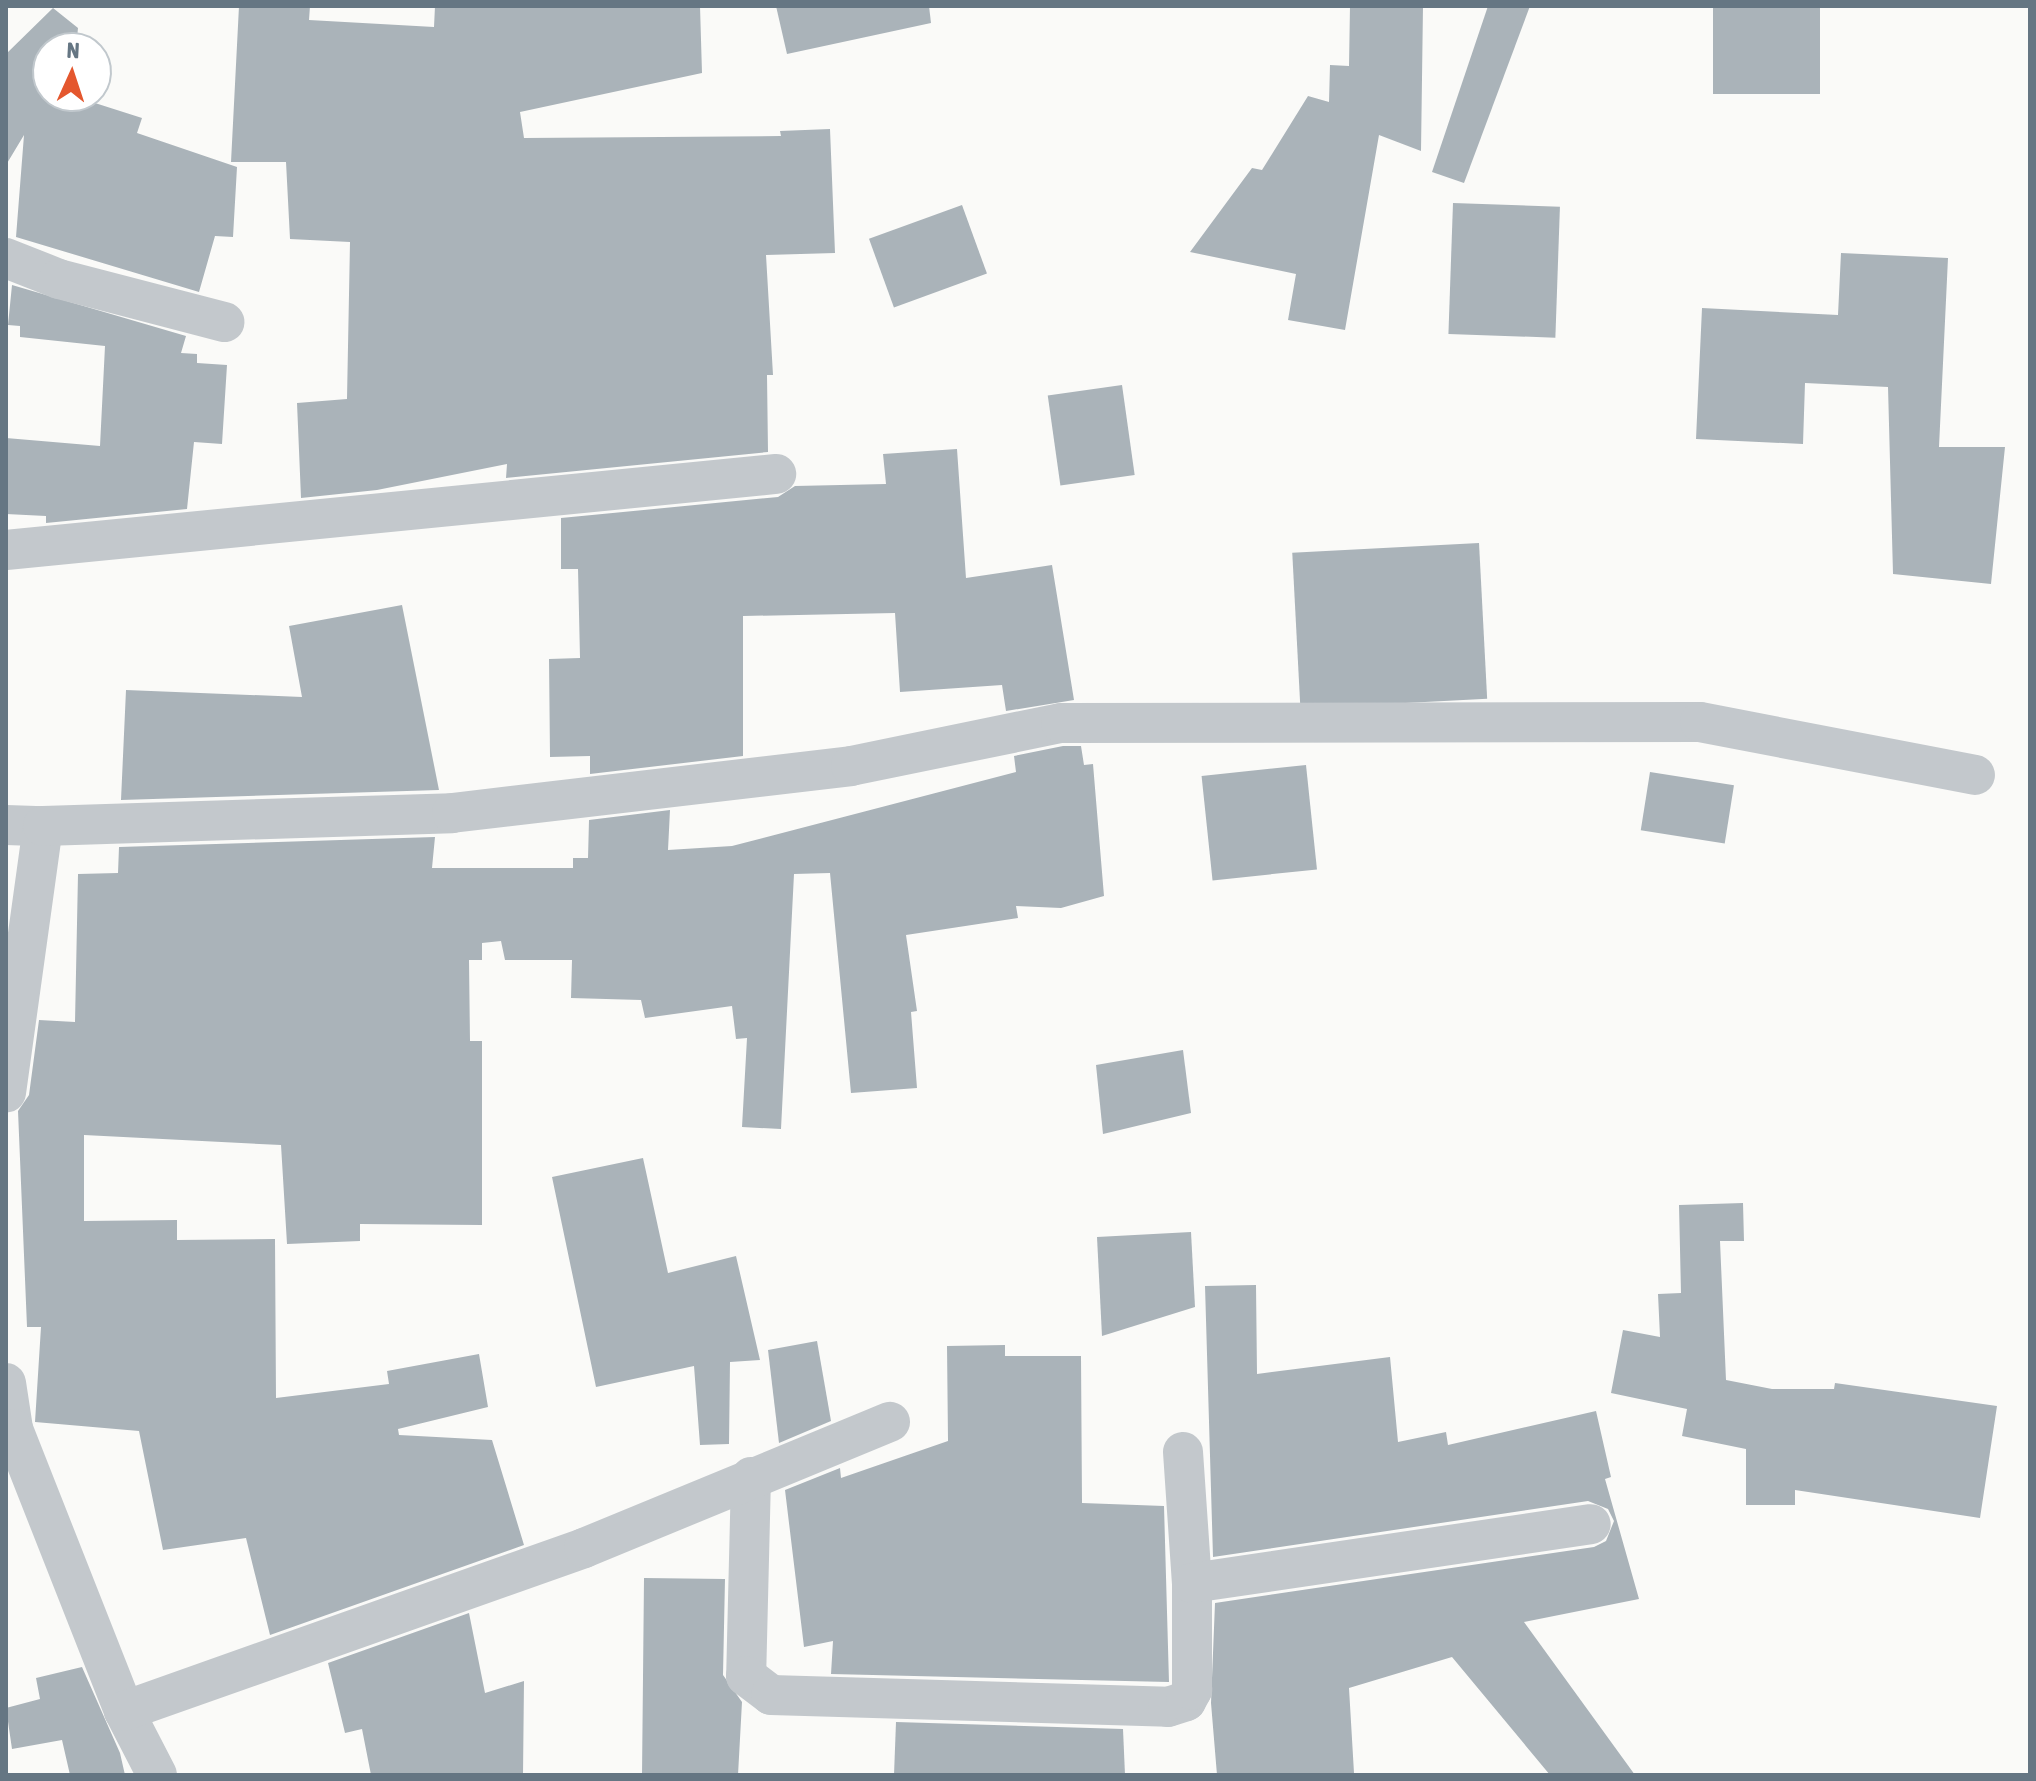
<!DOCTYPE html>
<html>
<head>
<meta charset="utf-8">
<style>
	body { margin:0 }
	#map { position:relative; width:2036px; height:1781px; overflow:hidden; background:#fafaf8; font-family:"Asap Condensed",sans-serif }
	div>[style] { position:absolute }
	.building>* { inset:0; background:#aab3b9; transform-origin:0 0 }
	.minor>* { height:40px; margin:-20px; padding:0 20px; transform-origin:20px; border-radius:20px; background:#c3c8cc }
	span { translate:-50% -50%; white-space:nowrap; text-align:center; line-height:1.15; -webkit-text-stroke:8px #fff; paint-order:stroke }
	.frame { position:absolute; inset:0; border:8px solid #657683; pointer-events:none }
	.north { position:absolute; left:32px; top:32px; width:80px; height:80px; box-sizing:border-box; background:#fff; border:2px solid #c1c8cd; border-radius:50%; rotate:3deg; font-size:22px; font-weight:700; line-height:32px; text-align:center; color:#657683 }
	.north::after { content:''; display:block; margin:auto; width:28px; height:36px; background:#e4572e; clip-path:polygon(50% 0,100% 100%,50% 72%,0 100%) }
</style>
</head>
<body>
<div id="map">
	<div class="building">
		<i style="clip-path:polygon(239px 6px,310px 6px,309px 20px,434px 27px,435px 6px,700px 6px,702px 73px,520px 112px,524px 138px,781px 136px,780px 131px,830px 129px,835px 253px,766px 255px,773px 375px,767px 375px,768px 452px,506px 478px,507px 464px,377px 490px,301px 498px,297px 403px,347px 399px,350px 242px,290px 239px,286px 162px,231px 162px)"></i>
		<i style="clip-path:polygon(776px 6px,929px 6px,931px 23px,787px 54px)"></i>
		<i style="clip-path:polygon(1350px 6px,1423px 6px,1421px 151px,1379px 135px,1345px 330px,1288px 320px,1296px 274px,1190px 252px,1252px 168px,1262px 170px,1308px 96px,1329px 102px,1330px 65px,1349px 66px)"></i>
		<i style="clip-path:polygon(1488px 6px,1530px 6px,1464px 183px,1432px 172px)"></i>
		<i style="left:1713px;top:6px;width:107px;height:88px"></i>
		<i style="clip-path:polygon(53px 8px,78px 28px,76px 48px,48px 48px,48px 96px,73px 96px,142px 118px,137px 133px,237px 167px,233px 237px,215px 236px,199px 292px,16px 237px,24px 135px,6px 165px,6px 54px)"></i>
		<i style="left:1453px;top:203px;width:107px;height:131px;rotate:2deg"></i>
		<i style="left:962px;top:205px;width:73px;height:99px;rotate:70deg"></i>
		<i style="clip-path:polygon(1841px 253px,1948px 258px,1939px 447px,2005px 447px,1991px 584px,1893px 574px,1888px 387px,1805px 383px,1803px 444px,1696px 439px,1702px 308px,1838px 315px)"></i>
		<i style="clip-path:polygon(12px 285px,186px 336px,181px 353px,197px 354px,197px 363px,227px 365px,222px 444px,194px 442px,187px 509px,46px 523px,46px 516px,6px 514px,6px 438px,100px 446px,105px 346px,20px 337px,20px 326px,8px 325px)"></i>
		<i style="left:1122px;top:385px;width:91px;height:75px;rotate:82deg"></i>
		<i style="clip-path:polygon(957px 449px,966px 578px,1052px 565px,1074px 700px,1006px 711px,1002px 685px,900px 692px,895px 613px,743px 616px,743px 756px,590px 774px,590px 756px,550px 757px,549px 659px,580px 658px,578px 569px,561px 569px,561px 518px,778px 497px,795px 486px,886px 484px,883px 454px)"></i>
		<i style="left:1479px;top:543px;width:156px;height:187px;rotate:87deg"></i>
		<i style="clip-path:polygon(402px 605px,439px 790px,121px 800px,126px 690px,302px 697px,289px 626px)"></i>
		<i style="clip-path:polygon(1063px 746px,1081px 746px,1084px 765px,1093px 764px,1104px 896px,1061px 908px,1016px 906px,1018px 918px,906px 935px,917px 1011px,911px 1012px,917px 1088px,851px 1093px,830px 873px,794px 874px,781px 1129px,742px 1127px,747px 1038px,736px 1039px,732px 1006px,645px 1018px,641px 1000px,571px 998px,572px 960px,505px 960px,501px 941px,482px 943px,482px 960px,469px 960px,470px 1041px,482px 1041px,482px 1225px,360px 1224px,360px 1241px,287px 1244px,281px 1145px,84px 1135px,84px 1221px,177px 1220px,177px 1240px,275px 1239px,276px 1398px,389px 1384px,387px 1371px,479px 1354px,488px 1407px,398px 1429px,399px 1435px,492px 1440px,524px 1545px,270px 1635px,246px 1538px,163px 1550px,139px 1431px,35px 1422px,41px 1327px,27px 1327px,18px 1111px,29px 1095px,39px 1020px,75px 1022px,78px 874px,118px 873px,119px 847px,435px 837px,432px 868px,573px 868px,573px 858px,588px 858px,589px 820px,670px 810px,668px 850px,732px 846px,1016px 772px,1014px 756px)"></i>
		<i style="left:1306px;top:765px;width:105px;height:105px;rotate:84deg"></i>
		<i style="left:1650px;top:772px;width:85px;height:59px;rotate:9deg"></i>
		<i style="clip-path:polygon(1183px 1050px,1191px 1113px,1103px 1134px,1096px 1065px)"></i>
		<i style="clip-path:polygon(643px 1158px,668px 1273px,736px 1256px,760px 1360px,730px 1362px,729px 1444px,700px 1445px,694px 1366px,596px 1387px,552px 1177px)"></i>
		<i style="clip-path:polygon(1743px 1203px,1744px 1241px,1720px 1241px,1726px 1380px,1772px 1389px,1834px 1389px,1835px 1383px,1997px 1406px,1980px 1518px,1795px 1490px,1795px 1505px,1746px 1505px,1746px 1449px,1682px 1436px,1687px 1409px,1611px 1393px,1623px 1330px,1660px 1337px,1658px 1294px,1681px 1293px,1679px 1205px)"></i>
		<i style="clip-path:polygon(1191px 1232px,1195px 1307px,1102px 1336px,1097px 1237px)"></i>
		<i style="clip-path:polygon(1256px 1285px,1257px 1374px,1390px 1357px,1398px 1442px,1446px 1432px,1448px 1445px,1596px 1411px,1611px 1477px,1605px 1479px,1639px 1599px,1524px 1622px,1635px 1775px,1550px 1775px,1452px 1657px,1349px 1688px,1354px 1773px,1217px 1775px,1211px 1703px,1215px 1603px,1594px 1547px,1606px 1541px,1614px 1521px,1608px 1509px,1588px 1501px,1213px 1557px,1205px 1286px)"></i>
		<i style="clip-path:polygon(817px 1341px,831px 1421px,779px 1443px,768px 1350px)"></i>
		<i style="clip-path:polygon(1005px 1345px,1005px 1356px,1081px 1356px,1082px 1503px,1164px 1506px,1169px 1682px,831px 1674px,833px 1641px,804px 1647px,785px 1490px,840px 1468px,841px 1478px,948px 1441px,947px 1346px)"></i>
		<i style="clip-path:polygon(644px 1578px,725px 1579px,723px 1675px,742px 1702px,738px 1775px,642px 1775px)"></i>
		<i style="clip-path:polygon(469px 1613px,485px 1693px,524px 1681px,523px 1775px,371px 1775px,362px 1729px,345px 1733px,328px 1663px)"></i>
		<i style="clip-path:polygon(82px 1667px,120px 1753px,125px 1775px,70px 1775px,62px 1740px,12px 1749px,6px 1708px,40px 1699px,36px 1678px)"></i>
		<i style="clip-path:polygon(896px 1722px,1123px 1729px,1125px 1775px,894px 1775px)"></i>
	</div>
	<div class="minor">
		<i style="left:6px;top:258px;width:57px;rotate:21.6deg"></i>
		<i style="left:59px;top:279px;width:171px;rotate:14.6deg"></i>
		<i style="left:6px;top:550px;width:774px;rotate:-5.64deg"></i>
		<i style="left:6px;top:825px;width:37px;rotate:2deg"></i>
		<i style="left:43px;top:826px;width:269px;rotate:97.9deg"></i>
		<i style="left:43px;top:826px;width:409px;rotate:-1.8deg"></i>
		<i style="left:452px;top:813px;width:402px;rotate:-6.7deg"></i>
		<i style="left:851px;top:766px;width:214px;rotate:-11.6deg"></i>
		<i style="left:1061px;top:723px;width:639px;rotate:-0.09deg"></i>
		<i style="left:1700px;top:722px;width:280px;rotate:10.9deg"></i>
		<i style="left:6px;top:1383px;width:47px;rotate:81.3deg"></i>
		<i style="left:13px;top:1429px;width:303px;rotate:68.5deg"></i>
		<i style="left:124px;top:1711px;width:72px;rotate:62.7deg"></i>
		<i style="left:1183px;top:1452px;width:131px;rotate:86.1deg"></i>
		<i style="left:751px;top:1477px;width:199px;rotate:91.4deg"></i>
		<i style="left:746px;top:1676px;width:31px;rotate:37deg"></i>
		<i style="left:771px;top:1695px;width:397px;rotate:1.7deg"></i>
		<i style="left:1168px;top:1707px;width:19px;rotate:-18deg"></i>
		<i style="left:1186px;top:1701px;width:13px;rotate:-61deg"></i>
		<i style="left:1192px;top:1690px;width:107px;rotate:-90deg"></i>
		<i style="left:1192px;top:1583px;width:403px;rotate:-8.4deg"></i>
		<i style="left:124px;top:1711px;width:488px;rotate:-19.5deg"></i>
		<i style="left:584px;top:1548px;width:331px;rotate:-22.4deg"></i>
	</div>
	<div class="frame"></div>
	<div class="north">N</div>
</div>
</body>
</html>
